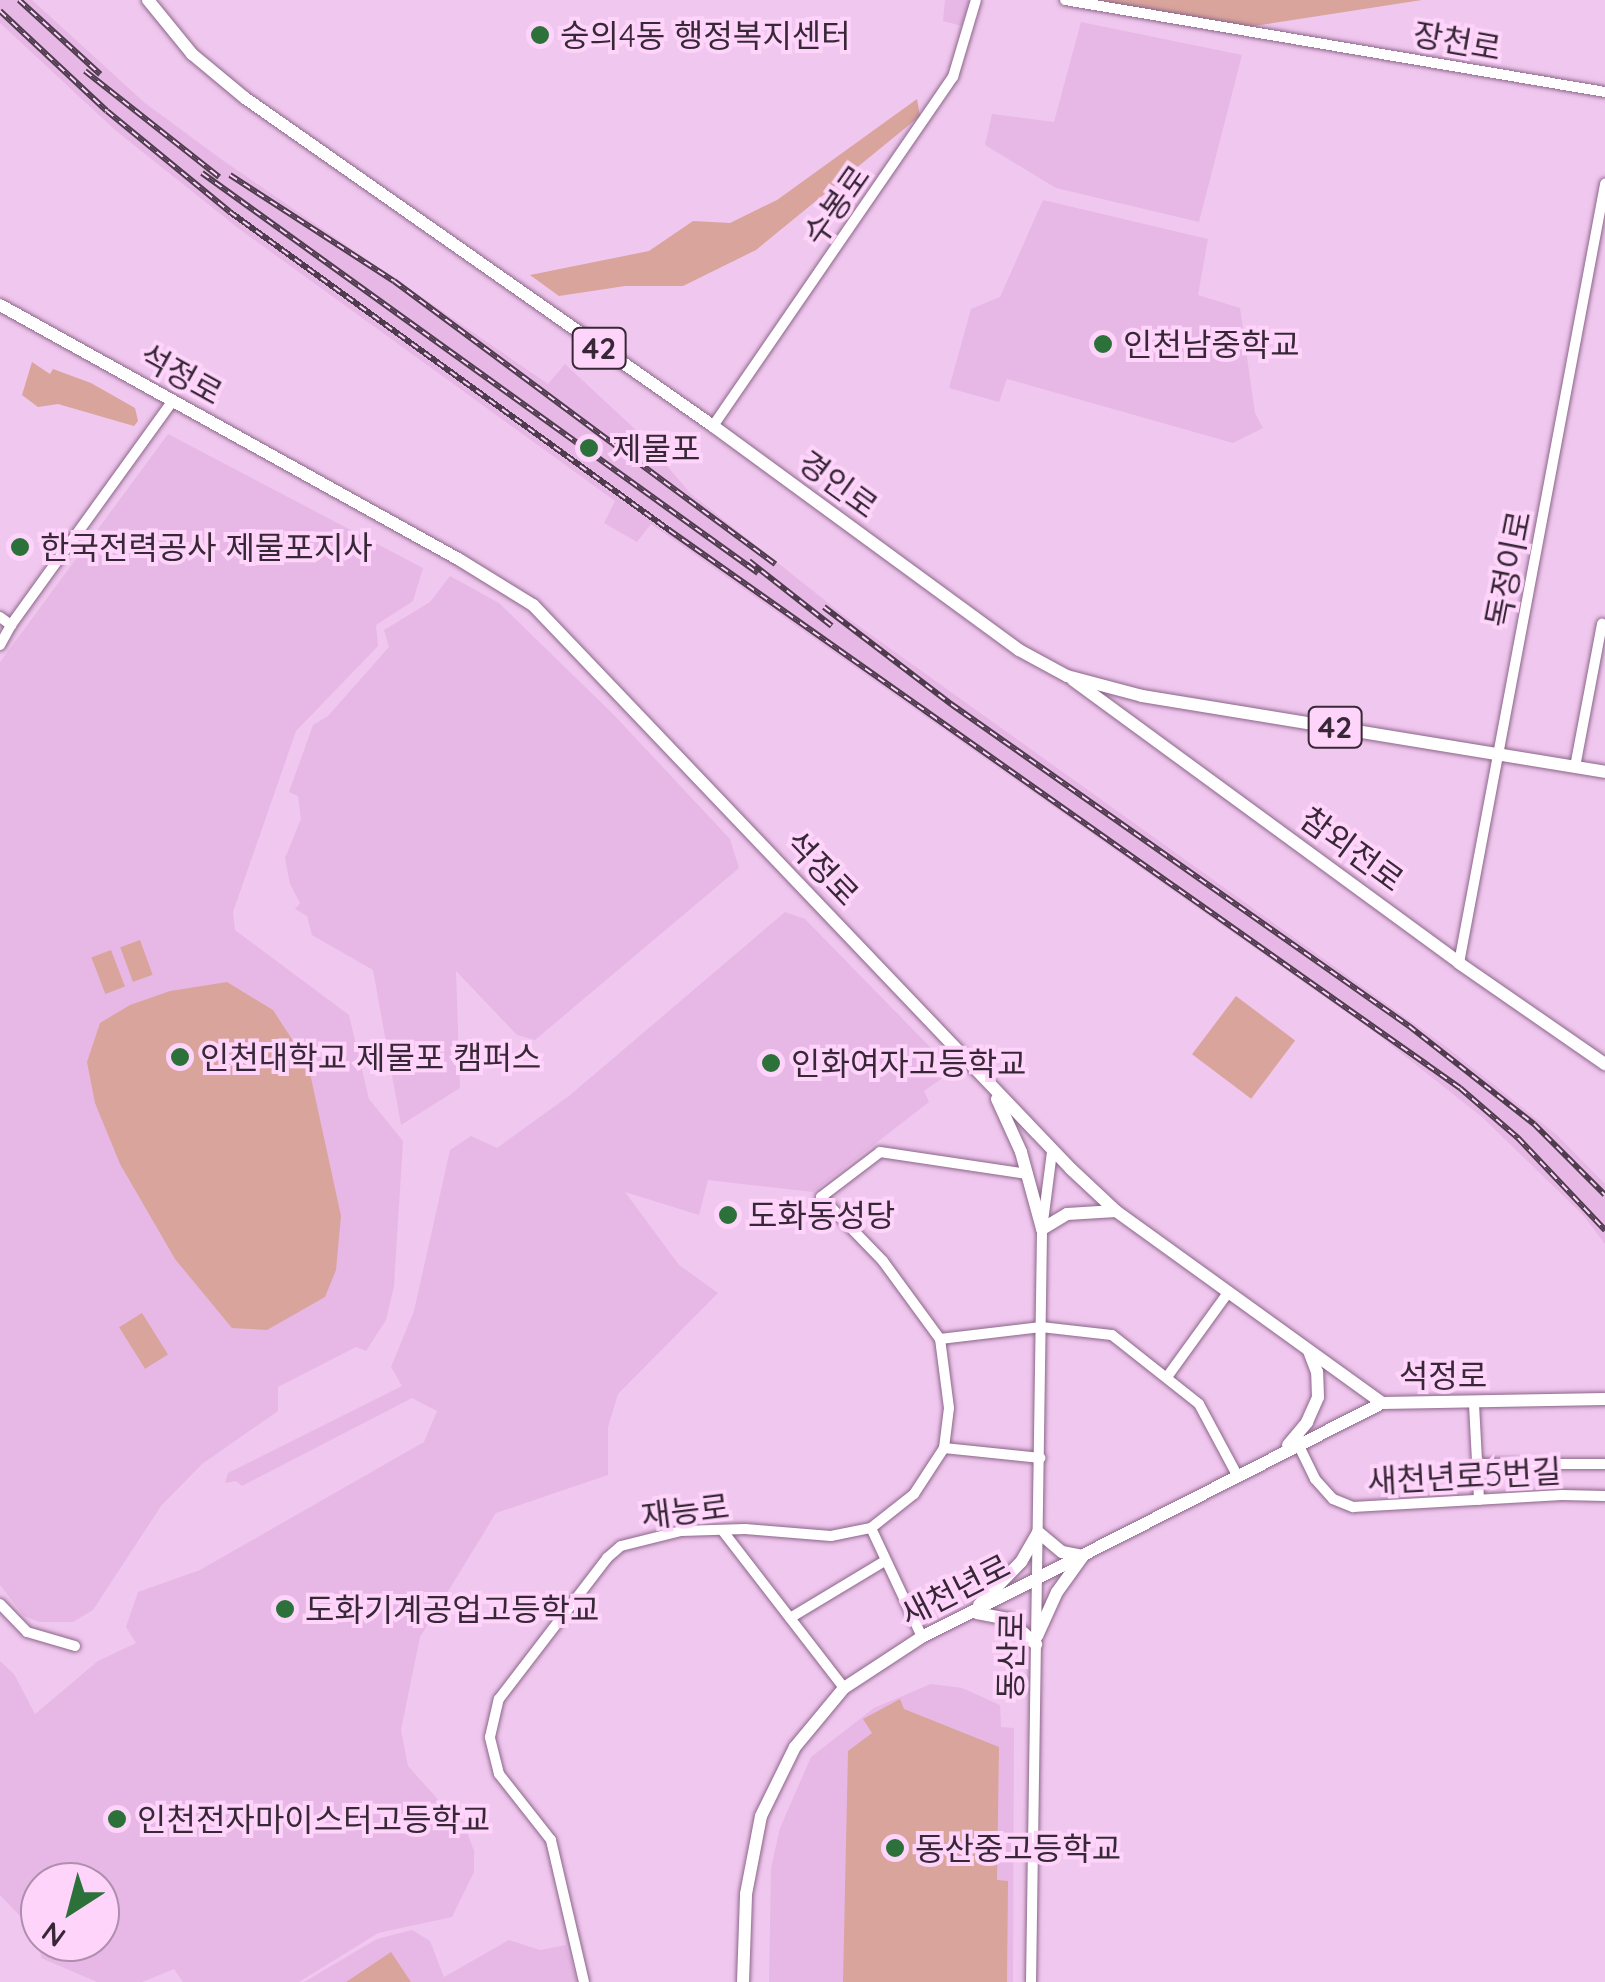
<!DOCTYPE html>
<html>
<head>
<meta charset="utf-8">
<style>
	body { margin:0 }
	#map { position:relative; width:1605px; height:1982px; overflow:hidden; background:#f0c7ee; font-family:Quicksand,"Noto Sans KR",sans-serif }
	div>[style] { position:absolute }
	.built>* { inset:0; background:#e7b8e5 }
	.green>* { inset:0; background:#d9a49c; transform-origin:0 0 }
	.roads { filter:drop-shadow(0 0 2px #8c668a) drop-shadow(0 0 2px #8c668a) }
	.minor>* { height:10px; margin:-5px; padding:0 5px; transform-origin:5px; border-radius:5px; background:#fff }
	.major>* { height:12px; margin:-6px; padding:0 6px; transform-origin:6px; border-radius:6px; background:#fff }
	.rail>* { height:6px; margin-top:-3px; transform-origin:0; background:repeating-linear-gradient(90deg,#fed4fb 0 8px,#4e3b4d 0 16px); box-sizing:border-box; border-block:2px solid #4e3b4d }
	.dots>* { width:28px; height:28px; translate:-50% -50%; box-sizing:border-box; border:5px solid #fed4fb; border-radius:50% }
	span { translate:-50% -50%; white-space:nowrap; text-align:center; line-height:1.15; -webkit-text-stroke:8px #fed4fb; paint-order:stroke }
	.shield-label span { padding:2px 8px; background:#fed4fb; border:2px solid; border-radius:8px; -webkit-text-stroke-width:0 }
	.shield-label { font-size:30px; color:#382837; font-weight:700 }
	.poi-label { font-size:32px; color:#382837 }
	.left { translate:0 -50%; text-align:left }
	.street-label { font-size:32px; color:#382837 }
	.north { position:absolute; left:20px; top:1862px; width:100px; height:100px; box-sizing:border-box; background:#fed4fb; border:2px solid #af8fad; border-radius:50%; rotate:216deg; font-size:28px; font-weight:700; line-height:40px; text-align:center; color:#382837 }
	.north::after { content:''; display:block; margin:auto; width:35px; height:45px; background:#2c703a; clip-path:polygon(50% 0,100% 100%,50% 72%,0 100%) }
</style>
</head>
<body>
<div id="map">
	<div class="built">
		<i style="clip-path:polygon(0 0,32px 0,145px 103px,221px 159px,548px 384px,565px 364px,638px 432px,690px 493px,842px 614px,1444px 1045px,1557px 1135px,1605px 1184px,1605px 1244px,1583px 1215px,1482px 1117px,1377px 1034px,651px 524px,637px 542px,604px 523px,615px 501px,238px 228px,115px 130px,0 23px)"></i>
		<i style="clip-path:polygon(945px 0,969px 0,962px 26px,943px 21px)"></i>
		<i style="clip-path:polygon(1081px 22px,1242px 55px,1199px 222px,1056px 188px,985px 145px,992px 114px,1054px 122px)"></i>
		<i style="clip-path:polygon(1043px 200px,1208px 239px,1198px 295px,1240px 308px,1255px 413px,1263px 428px,1233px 443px,1007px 379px,999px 402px,949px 388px,971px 309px,1000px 297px)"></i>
		<i style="clip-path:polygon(168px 434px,423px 568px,413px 601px,376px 625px,378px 646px,296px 731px,233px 912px,235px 930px,349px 1015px,369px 1099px,403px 1141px,394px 1286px,386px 1320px,366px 1351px,356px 1347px,278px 1387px,278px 1411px,202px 1464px,161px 1506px,93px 1610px,73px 1622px,39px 1622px,24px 1616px,0 1585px,0 662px)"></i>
		<i style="clip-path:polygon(450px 576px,499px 603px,614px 715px,730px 839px,739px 868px,535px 1040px,517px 1035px,456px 971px,460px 1088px,401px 1125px,373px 970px,312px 935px,307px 916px,295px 909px,300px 903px,290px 884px,285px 858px,301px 819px,298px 796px,289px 792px,313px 725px,328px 716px,389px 647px,384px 630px,430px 602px)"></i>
		<i style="clip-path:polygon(785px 912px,805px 919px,933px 1050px,932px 1060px,944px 1077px,924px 1091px,929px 1102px,813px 1192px,708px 1180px,699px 1215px,625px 1192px,679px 1265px,718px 1293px,618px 1394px,608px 1427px,608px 1475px,496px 1513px,420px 1637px,401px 1730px,408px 1766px,467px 1832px,474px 1851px,474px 1872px,452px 1917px,378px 1933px,299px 1982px,183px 1982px,174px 1969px,142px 1982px,97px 1982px,41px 1958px,40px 1942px,100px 1942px,100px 1882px,40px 1882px,40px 1937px,0 1895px,0 1661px,14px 1674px,35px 1714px,98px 1661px,136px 1643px,126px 1627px,138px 1592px,200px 1570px,424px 1442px,437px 1411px,412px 1398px,242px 1486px,236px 1481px,225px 1483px,228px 1473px,402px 1386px,391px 1367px,414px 1311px,450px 1150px,471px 1136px,497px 1148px,569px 1096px)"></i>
		<i style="clip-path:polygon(931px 1684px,962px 1688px,1000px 1705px,1001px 1727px,1014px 1728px,1013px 1982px,769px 1982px,771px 1868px,780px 1828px,811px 1757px,874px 1708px)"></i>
		<i style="clip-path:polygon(412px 1930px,430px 1941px,444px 1977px,509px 1940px,540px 1950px,566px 1945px,577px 1982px,304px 1982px,377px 1939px)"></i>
	</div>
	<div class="green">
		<i style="clip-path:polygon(1075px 0,1422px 0,1235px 29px)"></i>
		<i style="clip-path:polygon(917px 99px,920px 116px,756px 250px,683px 286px,625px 286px,559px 296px,530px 275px,649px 251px,693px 221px,730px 223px,777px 200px)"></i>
		<i style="clip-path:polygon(32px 362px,50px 374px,53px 369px,91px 383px,135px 408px,138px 421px,134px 426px,58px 404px,38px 407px,22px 395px)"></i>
		<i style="left:140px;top:940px;width:37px;height:21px;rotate:70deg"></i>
		<i style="left:111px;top:950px;width:39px;height:21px;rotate:69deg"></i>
		<i style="clip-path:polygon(227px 982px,273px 1010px,308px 1064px,341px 1216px,336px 1270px,325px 1297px,267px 1330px,232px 1328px,175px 1259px,120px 1164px,95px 1103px,87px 1062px,100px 1023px,130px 1005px,170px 991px)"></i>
		<i style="left:1236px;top:996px;width:74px;height:73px;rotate:37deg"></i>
		<i style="left:142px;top:1313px;width:49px;height:27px;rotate:58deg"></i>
		<i style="clip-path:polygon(900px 1699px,904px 1709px,999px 1747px,997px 1880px,1008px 1881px,1007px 1982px,843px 1982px,848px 1751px,872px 1733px,863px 1719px)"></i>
		<i style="clip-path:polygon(391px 1952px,411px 1982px,346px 1982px)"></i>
	</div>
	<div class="roads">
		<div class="minor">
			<i style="left:1065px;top:0;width:548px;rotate:9.67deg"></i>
			<i style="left:713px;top:426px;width:424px;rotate:-55.5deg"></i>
			<i style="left:953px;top:77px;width:80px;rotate:-73.4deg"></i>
			<i style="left:0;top:617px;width:14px;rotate:36deg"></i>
			<i style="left:11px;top:625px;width:275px;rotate:-54.2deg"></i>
			<i style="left:0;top:645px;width:23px;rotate:-61deg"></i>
			<i style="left:1575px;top:767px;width:146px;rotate:-79.3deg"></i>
			<i style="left:1459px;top:963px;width:793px;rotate:-79.38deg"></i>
			<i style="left:940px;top:1339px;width:102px;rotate:-6.8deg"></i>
			<i style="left:1041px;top:1327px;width:71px;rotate:6.4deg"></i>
			<i style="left:1112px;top:1335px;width:111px;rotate:38.4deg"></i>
			<i style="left:1199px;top:1404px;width:81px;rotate:61.8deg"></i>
			<i style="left:1167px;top:1377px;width:102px;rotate:-54.1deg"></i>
			<i style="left:1474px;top:1404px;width:96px;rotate:87deg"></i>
			<i style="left:1298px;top:1444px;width:39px;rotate:64deg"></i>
			<i style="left:1315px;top:1479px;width:27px;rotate:48deg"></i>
			<i style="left:1333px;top:1499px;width:22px;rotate:22deg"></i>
			<i style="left:1353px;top:1507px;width:209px;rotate:-3.3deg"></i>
			<i style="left:1562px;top:1495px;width:43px;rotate:1.3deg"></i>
			<i style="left:944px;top:1448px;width:40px;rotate:-82.9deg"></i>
			<i style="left:949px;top:1408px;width:70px;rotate:-97.4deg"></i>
			<i style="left:940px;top:1339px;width:97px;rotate:-126.2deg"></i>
			<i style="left:883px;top:1261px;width:89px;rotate:-134.1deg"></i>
			<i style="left:821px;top:1197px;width:74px;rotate:-37.3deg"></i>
			<i style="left:880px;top:1152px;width:149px;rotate:8.5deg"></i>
			<i style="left:1478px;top:1464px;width:127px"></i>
			<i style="left:871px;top:1528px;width:120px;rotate:64.9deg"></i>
			<i style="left:722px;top:1530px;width:200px;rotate:52.3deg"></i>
			<i style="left:0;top:1604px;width:39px;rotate:46deg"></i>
			<i style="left:27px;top:1632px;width:50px;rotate:16.3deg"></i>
			<i style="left:790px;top:1618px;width:111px;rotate:-31deg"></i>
			<i style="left:584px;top:1982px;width:146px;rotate:-103.1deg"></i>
			<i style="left:551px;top:1840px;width:84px;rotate:-128.2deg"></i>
			<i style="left:499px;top:1774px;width:38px;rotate:-104deg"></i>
			<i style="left:490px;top:1737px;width:39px;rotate:-77deg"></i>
			<i style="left:499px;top:1699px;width:178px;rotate:-52.5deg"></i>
			<i style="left:607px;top:1558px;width:18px;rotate:-41deg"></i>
			<i style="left:621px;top:1546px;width:62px;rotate:-14deg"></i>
			<i style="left:681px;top:1531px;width:64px;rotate:-1.8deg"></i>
			<i style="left:745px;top:1529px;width:86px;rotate:4.7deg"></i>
			<i style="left:831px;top:1536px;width:41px;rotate:-11.3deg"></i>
			<i style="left:871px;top:1528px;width:55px;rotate:-38.3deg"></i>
			<i style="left:914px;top:1494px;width:55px;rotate:-56.9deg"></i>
			<i style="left:944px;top:1448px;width:97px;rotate:5.9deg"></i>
			<i style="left:1031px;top:1982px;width:753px;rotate:-89.16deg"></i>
			<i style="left:1042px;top:1229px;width:78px;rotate:-82.6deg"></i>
		</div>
		<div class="major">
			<i style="left:148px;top:0;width:70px;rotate:50.8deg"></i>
			<i style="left:192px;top:54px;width:69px;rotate:39.7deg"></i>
			<i style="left:245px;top:98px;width:571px;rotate:35.02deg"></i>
			<i style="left:713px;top:426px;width:379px;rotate:36.2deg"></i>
			<i style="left:1019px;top:650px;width:55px;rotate:28.4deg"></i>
			<i style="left:1067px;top:676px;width:78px;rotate:14.9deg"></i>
			<i style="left:1142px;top:696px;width:469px;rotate:9.3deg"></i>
			<i style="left:0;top:305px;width:526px;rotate:29deg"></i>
			<i style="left:460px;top:560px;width:86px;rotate:31.7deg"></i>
			<i style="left:533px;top:605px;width:779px;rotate:46.35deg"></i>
			<i style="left:1071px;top:1169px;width:62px;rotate:43deg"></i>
			<i style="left:1116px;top:1211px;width:328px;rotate:35.8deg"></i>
			<i style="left:1382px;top:1403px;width:223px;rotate:-1deg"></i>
			<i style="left:1073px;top:680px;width:479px;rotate:36.2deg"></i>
			<i style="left:1459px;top:963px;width:178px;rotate:34.7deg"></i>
			<i style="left:997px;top:1099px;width:58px;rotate:65.6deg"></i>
			<i style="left:1021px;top:1152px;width:80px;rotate:74.7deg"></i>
			<i style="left:1042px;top:1229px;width:29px;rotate:-31deg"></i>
			<i style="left:1067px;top:1214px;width:49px;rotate:-3.5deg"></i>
			<i style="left:1288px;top:1445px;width:30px;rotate:-50deg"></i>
			<i style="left:1307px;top:1422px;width:27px;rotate:-66deg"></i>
			<i style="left:1318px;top:1397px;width:25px;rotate:-92deg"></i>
			<i style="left:1317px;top:1372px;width:22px;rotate:-111deg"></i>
			<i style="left:979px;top:1605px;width:60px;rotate:-45.7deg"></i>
			<i style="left:1021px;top:1562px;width:34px;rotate:-60deg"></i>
			<i style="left:1038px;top:1532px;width:31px;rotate:40deg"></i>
			<i style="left:1062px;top:1552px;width:21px;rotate:11deg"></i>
			<i style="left:1083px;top:1556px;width:44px;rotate:125.8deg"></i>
			<i style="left:1057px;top:1592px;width:48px;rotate:114.4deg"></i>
			<i style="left:977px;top:1613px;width:32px;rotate:11deg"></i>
			<i style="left:1008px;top:1619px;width:38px;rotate:42deg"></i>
			<i style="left:743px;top:1982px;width:88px;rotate:-88deg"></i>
			<i style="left:746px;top:1894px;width:79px;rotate:-79.1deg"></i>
			<i style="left:761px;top:1816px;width:77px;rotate:-63.8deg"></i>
			<i style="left:795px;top:1747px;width:77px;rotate:-50.3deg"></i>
			<i style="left:844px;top:1688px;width:93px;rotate:-33.2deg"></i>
			<i style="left:922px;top:1637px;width:516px;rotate:-26.96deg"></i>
		</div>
	</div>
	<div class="rail">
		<i style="left:19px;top:0;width:110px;rotate:42.4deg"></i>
		<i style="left:0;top:11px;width:146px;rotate:43.1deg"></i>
		<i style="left:107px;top:111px;width:159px;rotate:39.4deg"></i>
		<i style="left:230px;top:212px;width:542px;rotate:35.92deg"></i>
		<i style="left:669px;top:530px;width:968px;rotate:35.2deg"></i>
		<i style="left:1460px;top:1088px;width:77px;rotate:40.8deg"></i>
		<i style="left:1518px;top:1138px;width:127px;rotate:46.6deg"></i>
		<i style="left:85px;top:71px;width:171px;rotate:38.3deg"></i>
		<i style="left:202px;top:173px;width:685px;rotate:35.73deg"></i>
		<i style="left:230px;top:175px;width:195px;rotate:32.9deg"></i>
		<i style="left:394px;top:281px;width:475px;rotate:36.6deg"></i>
		<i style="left:749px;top:561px;width:105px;rotate:38.1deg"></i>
		<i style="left:824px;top:607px;width:160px;rotate:37.4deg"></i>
		<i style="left:951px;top:704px;width:560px;rotate:35.11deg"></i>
		<i style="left:1409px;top:1026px;width:159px;rotate:38.1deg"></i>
		<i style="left:1534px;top:1124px;width:100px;rotate:45deg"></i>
	</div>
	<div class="dots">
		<i style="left:540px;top:35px;background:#2c703a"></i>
		<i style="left:1103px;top:344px;background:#2c703a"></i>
		<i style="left:589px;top:448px;background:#2c703a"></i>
		<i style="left:20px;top:547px;background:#2c703a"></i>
		<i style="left:180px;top:1057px;background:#2c703a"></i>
		<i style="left:771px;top:1063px;background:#2c703a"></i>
		<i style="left:728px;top:1215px;background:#2c703a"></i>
		<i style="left:285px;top:1609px;background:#2c703a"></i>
		<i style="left:117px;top:1819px;background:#2c703a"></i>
		<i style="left:895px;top:1848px;background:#2c703a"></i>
	</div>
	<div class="shield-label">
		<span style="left:599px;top:348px">42</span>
		<span style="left:1335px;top:727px">42</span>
	</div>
	<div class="poi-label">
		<span class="left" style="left:560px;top:35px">숭의4동 행정복지센터</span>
		<span class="left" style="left:1123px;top:344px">인천남중학교</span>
		<span class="left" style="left:612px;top:448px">제물포</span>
		<span class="left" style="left:40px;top:547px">한국전력공사 제물포지사</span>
		<span class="left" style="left:200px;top:1057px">인천대학교 제물포 캠퍼스</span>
		<span class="left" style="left:791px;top:1063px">인화여자고등학교</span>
		<span class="left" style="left:748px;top:1215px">도화동성당</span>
		<span class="left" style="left:305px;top:1609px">도화기계공업고등학교</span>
		<span class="left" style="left:137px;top:1819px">인천전자마이스터고등학교</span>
		<span class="left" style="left:915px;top:1848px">동산중고등학교</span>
	</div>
	<div class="street-label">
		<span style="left:1457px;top:41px;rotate:10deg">장천로</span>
		<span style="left:836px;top:205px;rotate:-55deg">수봉로</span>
		<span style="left:181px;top:374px;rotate:29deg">석정로</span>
		<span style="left:838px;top:484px;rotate:36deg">경인로</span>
		<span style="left:1508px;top:569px;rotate:-79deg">독정이로</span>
		<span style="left:1352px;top:849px;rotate:36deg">참외전로</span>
		<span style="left:822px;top:868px;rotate:46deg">석정로</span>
		<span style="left:1443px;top:1375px">석정로</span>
		<span style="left:1464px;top:1476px;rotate:-3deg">새천년로5번길</span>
		<span style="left:685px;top:1511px;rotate:-7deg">재능로</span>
		<span style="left:955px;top:1590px;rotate:-27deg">새천년로</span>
		<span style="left:1011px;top:1656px;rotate:-89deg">동산로</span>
	</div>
	<div class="north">N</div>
</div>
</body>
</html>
